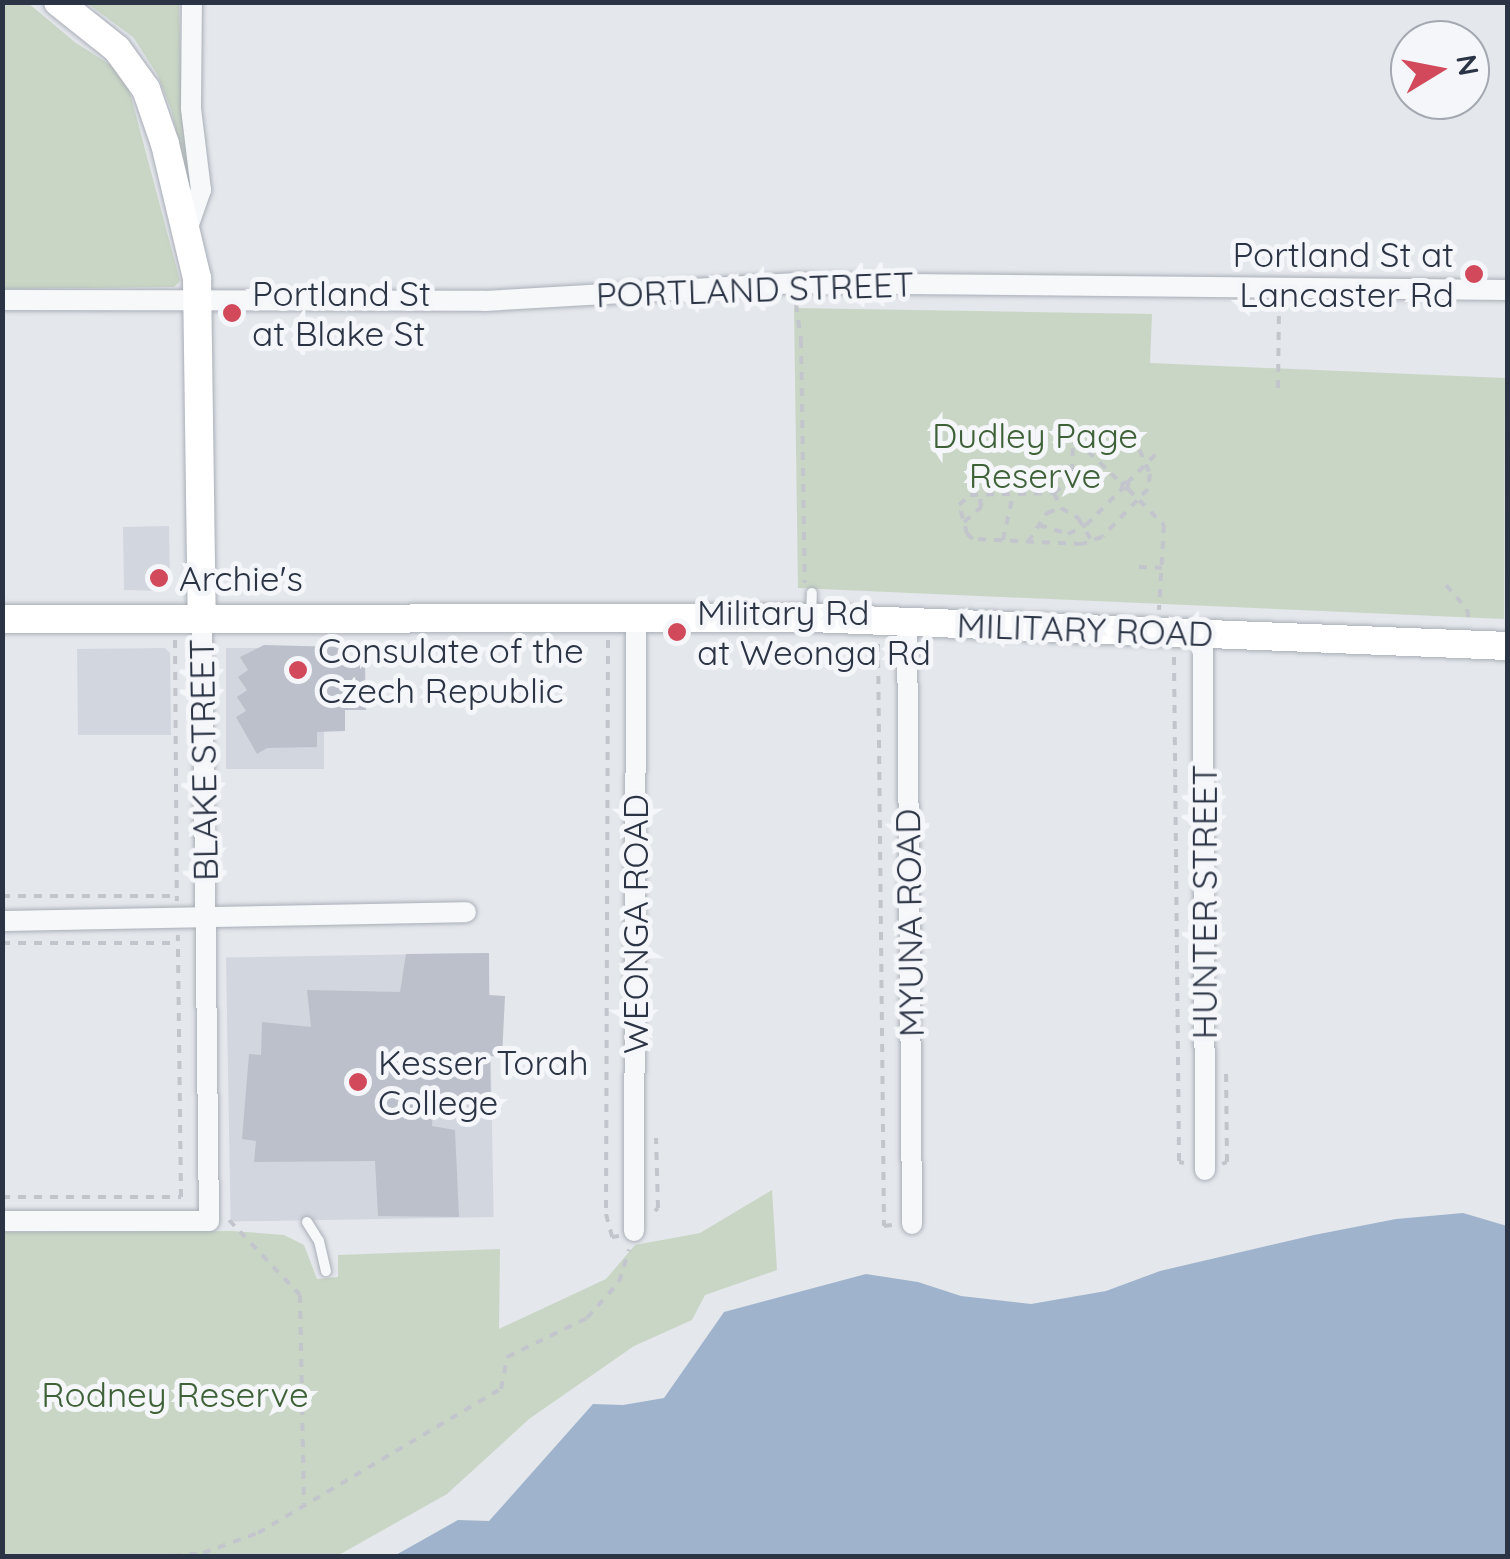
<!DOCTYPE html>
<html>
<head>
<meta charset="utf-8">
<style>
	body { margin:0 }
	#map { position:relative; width:1510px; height:1559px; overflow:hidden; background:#e4e7ec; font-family:Quicksand,sans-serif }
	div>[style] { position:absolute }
	.built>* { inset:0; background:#d2d6de; transform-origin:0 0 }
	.green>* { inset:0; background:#c9d6c5 }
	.water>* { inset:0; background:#9fb4cc }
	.building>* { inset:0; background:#bbc0ca }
	.path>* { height:4px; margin-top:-2px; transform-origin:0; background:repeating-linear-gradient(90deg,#c2c5cb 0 8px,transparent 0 16px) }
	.roads { filter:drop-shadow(0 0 2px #a9aeb7) drop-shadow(0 0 2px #a9aeb7) }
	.lane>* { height:10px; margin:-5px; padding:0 5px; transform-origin:5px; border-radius:5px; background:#f7f8fa }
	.street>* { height:20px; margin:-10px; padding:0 10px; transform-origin:10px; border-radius:10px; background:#f7f8fa }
	.secondary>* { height:28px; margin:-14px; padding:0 14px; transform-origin:14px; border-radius:14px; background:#fff }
	.dots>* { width:28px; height:28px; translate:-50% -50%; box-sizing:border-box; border:5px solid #f4f6f9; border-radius:50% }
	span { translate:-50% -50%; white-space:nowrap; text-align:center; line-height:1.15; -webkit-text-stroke:10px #f4f6f9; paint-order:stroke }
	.poi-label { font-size:35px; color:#2b3445 }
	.right { translate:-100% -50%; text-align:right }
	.left { translate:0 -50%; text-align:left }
	.street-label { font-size:35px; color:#2b3445 }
	.park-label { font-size:35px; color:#3f6138 }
	.frame { position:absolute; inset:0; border:5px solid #2b3445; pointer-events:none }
	.north { position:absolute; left:1390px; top:20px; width:100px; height:100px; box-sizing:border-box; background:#f4f6f9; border:2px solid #a4a8b1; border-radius:50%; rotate:80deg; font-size:28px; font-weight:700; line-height:40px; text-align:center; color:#2b3445 }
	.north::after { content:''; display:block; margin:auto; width:35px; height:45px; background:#d1495b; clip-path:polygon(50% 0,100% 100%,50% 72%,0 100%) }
</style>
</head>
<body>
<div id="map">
	<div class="built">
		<i style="clip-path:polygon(169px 526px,170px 585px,164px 591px,124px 590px,123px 527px)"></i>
		<i style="clip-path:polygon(165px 648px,170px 653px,171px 735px,78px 735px,77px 649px)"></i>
		<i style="left:226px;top:648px;width:98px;height:121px"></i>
		<i style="left:489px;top:953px;width:264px;height:263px;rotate:89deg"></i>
	</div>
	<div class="green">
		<i style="clip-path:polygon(2px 3px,28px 3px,76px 43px,125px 74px,180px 281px,174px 287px,3px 289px)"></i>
		<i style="clip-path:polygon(87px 3px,179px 3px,182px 114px,194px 167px,185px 167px,171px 109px,157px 74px,133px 37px)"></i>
		<i style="clip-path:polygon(794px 308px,1152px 314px,1150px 363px,1505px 378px,1504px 619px,798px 588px)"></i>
		<i style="clip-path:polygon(772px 1190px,777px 1270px,705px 1295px,692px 1320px,634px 1346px,529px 1419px,447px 1494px,337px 1556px,3px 1556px,2px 1232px,232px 1231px,284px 1235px,304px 1245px,317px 1279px,338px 1277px,338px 1255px,500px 1249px,499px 1329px,606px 1279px,635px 1245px,700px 1233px)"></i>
	</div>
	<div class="water">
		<i style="clip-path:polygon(1463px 1213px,1507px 1226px,1507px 1556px,394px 1556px,458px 1520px,489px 1521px,593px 1404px,623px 1405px,664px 1398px,724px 1312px,866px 1274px,918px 1282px,961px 1296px,1031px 1304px,1106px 1291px,1160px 1271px,1314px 1235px,1396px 1219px)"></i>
	</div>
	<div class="building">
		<i style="clip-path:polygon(264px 645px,340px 647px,340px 652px,346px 652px,346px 663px,365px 663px,366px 710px,345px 710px,345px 731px,317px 732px,317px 747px,267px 748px,257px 754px,236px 717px,246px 711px,237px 697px,247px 690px,238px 677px,248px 670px,240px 657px)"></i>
		<i style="clip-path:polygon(489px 953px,489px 995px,505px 996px,502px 1057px,490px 1056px,491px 1109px,434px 1096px,432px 1126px,455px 1130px,459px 1217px,378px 1216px,375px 1161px,254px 1162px,256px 1141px,242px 1139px,249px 1054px,261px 1055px,262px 1022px,311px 1027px,307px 990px,400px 992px,406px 954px)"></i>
	</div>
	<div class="path">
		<i style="left:796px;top:304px;width:36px;rotate:82deg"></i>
		<i style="left:801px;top:340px;width:243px;rotate:89.1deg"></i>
		<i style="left:1278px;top:388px;width:80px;rotate:-89.3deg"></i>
		<i style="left:1065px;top:429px;width:79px;rotate:44deg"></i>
		<i style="left:1124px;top:431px;width:10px;rotate:24deg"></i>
		<i style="left:1133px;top:435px;width:43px;rotate:66.4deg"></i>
		<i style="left:1150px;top:474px;width:15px;rotate:98deg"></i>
		<i style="left:1148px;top:489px;width:66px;rotate:133.8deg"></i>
		<i style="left:1102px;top:537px;width:21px;rotate:161deg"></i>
		<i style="left:1082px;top:544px;width:109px;rotate:-177.4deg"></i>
		<i style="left:973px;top:539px;width:8px;rotate:-140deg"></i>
		<i style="left:967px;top:534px;width:30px;rotate:-105deg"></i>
		<i style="left:959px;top:505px;width:15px;rotate:-42deg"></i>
		<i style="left:970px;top:495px;width:84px;rotate:-1.4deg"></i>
		<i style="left:1054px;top:493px;width:16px;rotate:-38deg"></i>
		<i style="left:1067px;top:483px;width:12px;rotate:-66deg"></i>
		<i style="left:1072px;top:472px;width:27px;rotate:-88deg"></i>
		<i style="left:1073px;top:445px;width:17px;rotate:-40deg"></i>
		<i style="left:1086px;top:434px;width:38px;rotate:-5deg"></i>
		<i style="left:1108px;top:432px;width:22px;rotate:54deg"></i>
		<i style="left:1121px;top:450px;width:17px;rotate:-13deg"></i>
		<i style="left:1126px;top:482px;width:5px;rotate:53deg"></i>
		<i style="left:1129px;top:486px;width:6px;rotate:141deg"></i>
		<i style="left:1124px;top:490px;width:6px;rotate:-121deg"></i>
		<i style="left:1121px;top:485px;width:6px;rotate:-31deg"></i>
		<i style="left:1127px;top:483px;width:41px;rotate:-45deg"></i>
		<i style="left:1128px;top:489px;width:51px;rotate:45deg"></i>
		<i style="left:1164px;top:525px;width:85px;rotate:93.4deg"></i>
		<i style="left:1054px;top:493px;width:17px;rotate:65deg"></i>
		<i style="left:1061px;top:508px;width:20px;rotate:30deg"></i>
		<i style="left:1078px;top:518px;width:27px;rotate:59deg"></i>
		<i style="left:964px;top:522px;width:23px;rotate:-41deg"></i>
		<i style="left:981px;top:507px;width:12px;rotate:-95deg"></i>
		<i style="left:1039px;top:525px;width:30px;rotate:17deg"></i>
		<i style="left:1068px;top:534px;width:20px;rotate:-27deg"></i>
		<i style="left:1086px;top:525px;width:51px;rotate:-45deg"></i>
		<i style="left:1003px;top:540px;width:47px;rotate:-77.7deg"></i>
		<i style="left:1028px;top:542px;width:35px;rotate:-57deg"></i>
		<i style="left:1047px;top:513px;width:15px;rotate:-20deg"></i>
		<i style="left:1139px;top:567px;width:23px;rotate:2deg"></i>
		<i style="left:1446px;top:585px;width:32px;rotate:49deg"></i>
		<i style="left:1467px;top:609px;width:12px;rotate:81deg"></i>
		<i style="left:175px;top:640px;width:261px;rotate:89.6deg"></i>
		<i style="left:608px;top:640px;width:574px;rotate:90.2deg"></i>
		<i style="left:606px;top:1214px;width:24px;rotate:75deg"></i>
		<i style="left:612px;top:1237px;width:7px;rotate:-8deg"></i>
		<i style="left:878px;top:644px;width:582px;rotate:89.41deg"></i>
		<i style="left:884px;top:1226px;width:8px;rotate:-7deg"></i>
		<i style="left:1174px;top:657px;width:505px;rotate:89.43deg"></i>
		<i style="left:1179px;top:1162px;width:5px;rotate:11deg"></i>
		<i style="left:2px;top:896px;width:175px"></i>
		<i style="left:2px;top:943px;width:176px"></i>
		<i style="left:1222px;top:1164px;width:5px;rotate:-22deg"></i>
		<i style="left:1227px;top:1162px;width:90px;rotate:-90.6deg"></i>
		<i style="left:2px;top:1197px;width:179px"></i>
		<i style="left:181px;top:1197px;width:262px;rotate:-90.7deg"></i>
		<i style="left:655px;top:1211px;width:4px;rotate:-45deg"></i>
		<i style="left:658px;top:1208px;width:70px;rotate:-91.6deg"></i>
		<i style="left:229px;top:1220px;width:103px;rotate:46.6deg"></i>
		<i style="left:300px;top:1295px;width:209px;rotate:88.9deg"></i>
		<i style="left:173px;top:1556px;width:30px;rotate:-6deg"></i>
		<i style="left:203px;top:1553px;width:59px;rotate:-20deg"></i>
		<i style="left:258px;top:1533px;width:282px;rotate:-30.7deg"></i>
		<i style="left:501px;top:1389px;width:33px;rotate:-79deg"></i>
		<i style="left:507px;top:1357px;width:89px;rotate:-26deg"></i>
		<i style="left:587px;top:1318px;width:48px;rotate:-48.4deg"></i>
		<i style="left:619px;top:1282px;width:34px;rotate:-73deg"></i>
	</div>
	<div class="roads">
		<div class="lane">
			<i style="left:811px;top:617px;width:24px;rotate:-88deg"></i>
			<i style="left:307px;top:1222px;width:22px;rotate:58deg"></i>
			<i style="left:319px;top:1241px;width:31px;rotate:77deg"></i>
		</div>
		<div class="street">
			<i style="left:186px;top:233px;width:46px;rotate:-70.8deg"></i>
			<i style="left:201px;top:190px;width:83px;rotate:-97deg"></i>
			<i style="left:191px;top:108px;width:106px;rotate:-89.5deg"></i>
			<i style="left:2px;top:300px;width:483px;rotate:0.1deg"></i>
			<i style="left:485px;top:301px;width:313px;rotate:-3.3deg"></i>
			<i style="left:797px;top:283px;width:711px;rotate:0.56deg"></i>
			<i style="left:907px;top:622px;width:602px;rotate:89.52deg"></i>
			<i style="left:1203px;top:635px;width:535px;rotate:89.79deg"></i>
			<i style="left:2px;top:921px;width:464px;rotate:-1.1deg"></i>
			<i style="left:2px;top:1221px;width:207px"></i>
			<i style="left:209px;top:1221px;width:603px;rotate:-90.67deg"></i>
			<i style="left:634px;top:1231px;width:614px;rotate:-89.81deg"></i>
		</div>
		<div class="secondary">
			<i style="left:58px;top:2px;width:75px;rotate:38.5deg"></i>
			<i style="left:117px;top:49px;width:49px;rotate:54.1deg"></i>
			<i style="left:146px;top:89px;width:58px;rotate:70.9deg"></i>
			<i style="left:165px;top:144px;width:138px;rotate:76.6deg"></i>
			<i style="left:197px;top:278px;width:340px;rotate:89.2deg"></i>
			<i style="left:2px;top:619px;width:809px;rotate:-0.07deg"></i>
			<i style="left:811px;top:618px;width:698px;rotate:2.3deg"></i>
		</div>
	</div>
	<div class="dots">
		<i style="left:1474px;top:274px;background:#d1495b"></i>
		<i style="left:232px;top:313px;background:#d1495b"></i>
		<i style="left:159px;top:578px;background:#d1495b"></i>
		<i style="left:677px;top:632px;background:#d1495b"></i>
		<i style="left:298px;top:670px;background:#d1495b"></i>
		<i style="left:358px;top:1082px;background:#d1495b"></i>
	</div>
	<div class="poi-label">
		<span class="right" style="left:1454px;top:274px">Portland St at<br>Lancaster Rd</span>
		<span class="left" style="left:252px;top:313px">Portland St<br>at Blake St</span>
		<span class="left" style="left:179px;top:578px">Archie's</span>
		<span class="left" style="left:697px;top:632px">Military Rd<br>at Weonga Rd</span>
		<span class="left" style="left:318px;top:670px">Consulate of the<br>Czech Republic</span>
		<span class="left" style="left:378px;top:1082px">Kesser Torah<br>College</span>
	</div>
	<div class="street-label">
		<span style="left:755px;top:289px;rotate:-2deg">PORTLAND STREET</span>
		<span style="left:1085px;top:629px;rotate:2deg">MILITARY ROAD</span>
		<span style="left:203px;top:760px;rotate:-91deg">BLAKE STREET</span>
		<span style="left:1204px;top:902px;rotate:-90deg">HUNTER STREET</span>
		<span style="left:909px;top:923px;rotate:-91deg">MYUNA ROAD</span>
		<span style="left:635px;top:924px;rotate:-90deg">WEONGA ROAD</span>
	</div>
	<div class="park-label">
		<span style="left:1035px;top:455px">Dudley Page<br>Reserve</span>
		<span style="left:175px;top:1394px">Rodney Reserve</span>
	</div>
	<div class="frame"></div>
	<div class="north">N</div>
</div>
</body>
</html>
